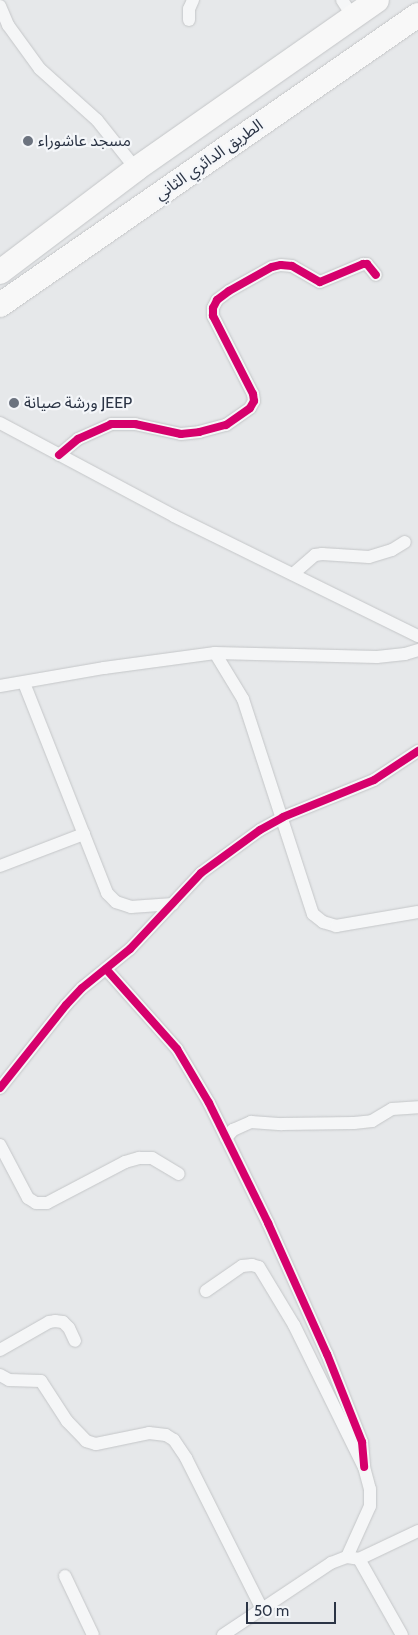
<!DOCTYPE html>
<html>
<head>
<meta charset="utf-8">
<style>
	body { margin:0 }
	#map { position:relative; width:418px; height:1635px; overflow:hidden; background:#e6e8ea; font-family:Cabin,"Noto Sans Arabic",sans-serif }
	div>[style] { position:absolute }
	.roads { filter:drop-shadow(0 0 1px #c4c6c8) drop-shadow(0 0 1px #c4c6c8) }
	.street>* { height:12px; margin:-6px; padding:0 6px; transform-origin:6px; border-radius:6px; background:#f5f6f7 }
	.highway>* { height:24px; margin:-12px; padding:0 12px; transform-origin:12px; border-radius:12px; background:#f8f8f8 }
	.cycleway>* { height:8px; margin:-4px; padding:0 4px; transform-origin:4px; border-radius:4px; background:#d6006c }
	.dots>* { width:14px; height:14px; translate:-50% -50%; box-sizing:border-box; border:2px solid #f4f6f9; border-radius:50% }
	span { translate:-50% -50%; white-space:nowrap; text-align:center; line-height:1.15; -webkit-text-stroke:4.5px #f4f6f9; paint-order:stroke }
	.poi-label { font-size:16px; color:#2b3445 }
	.left { translate:0 -50%; text-align:left }
	.street-label { font-size:16px; color:#2b3445 }
	.scale { position:absolute; left:246px; top:1602px; width:90px; height:22px; box-sizing:border-box; border:2px solid #2b3445; border-top:0; padding-left:6px; font-size:15px; line-height:18px; white-space:nowrap; color:#2b3445; -webkit-text-stroke:4px #f4f6f9; paint-order:stroke }
</style>
</head>
<body>
<div id="map">
	<div class="roads">
		<div class="street">
			<i style="left:342px;top:0;width:20px;rotate:57deg"></i>
			<i style="left:0;top:6px;width:21px;rotate:67deg"></i>
			<i style="left:8px;top:25px;width:54px;rotate:54deg"></i>
			<i style="left:40px;top:69px;width:76px;rotate:41.8deg"></i>
			<i style="left:97px;top:120px;width:63px;rotate:51.5deg"></i>
			<i style="left:189px;top:20px;width:11px;rotate:-90deg"></i>
			<i style="left:189px;top:9px;width:10px;rotate:-66deg"></i>
			<i style="left:0;top:423px;width:197px;rotate:28.1deg"></i>
			<i style="left:174px;top:516px;width:272px;rotate:26.2deg"></i>
			<i style="left:59px;top:455px;width:25px;rotate:-40deg"></i>
			<i style="left:78px;top:439px;width:36px;rotate:-24deg"></i>
			<i style="left:111px;top:424px;width:24px"></i>
			<i style="left:135px;top:424px;width:47px;rotate:12.3deg"></i>
			<i style="left:181px;top:434px;width:18px;rotate:-6deg"></i>
			<i style="left:199px;top:432px;width:28px;rotate:-15deg"></i>
			<i style="left:226px;top:425px;width:29px;rotate:-35deg"></i>
			<i style="left:250px;top:408px;width:8px;rotate:-60deg"></i>
			<i style="left:254px;top:401px;width:7px;rotate:-98deg"></i>
			<i style="left:253px;top:394px;width:88px;rotate:-117.1deg"></i>
			<i style="left:213px;top:316px;width:8px;rotate:-90deg"></i>
			<i style="left:213px;top:308px;width:9px;rotate:-63deg"></i>
			<i style="left:217px;top:300px;width:15px;rotate:-37deg"></i>
			<i style="left:229px;top:291px;width:49px;rotate:-29.2deg"></i>
			<i style="left:272px;top:267px;width:9px;rotate:-13deg"></i>
			<i style="left:281px;top:265px;width:11px;rotate:5deg"></i>
			<i style="left:292px;top:266px;width:32px;rotate:30deg"></i>
			<i style="left:320px;top:282px;width:47px;rotate:-22.7deg"></i>
			<i style="left:363px;top:264px;width:4px"></i>
			<i style="left:367px;top:264px;width:14px;rotate:51deg"></i>
			<i style="left:293px;top:574px;width:29px;rotate:-41deg"></i>
			<i style="left:315px;top:555px;width:7px;rotate:-8deg"></i>
			<i style="left:322px;top:554px;width:47px;rotate:3.7deg"></i>
			<i style="left:369px;top:557px;width:24px;rotate:-17deg"></i>
			<i style="left:392px;top:550px;width:15px;rotate:-32deg"></i>
			<i style="left:215px;top:653px;width:54px;rotate:58.7deg"></i>
			<i style="left:243px;top:699px;width:226px;rotate:72deg"></i>
			<i style="left:313px;top:914px;width:13px;rotate:39deg"></i>
			<i style="left:323px;top:922px;width:14px;rotate:17deg"></i>
			<i style="left:336px;top:926px;width:83px;rotate:-9.7deg"></i>
			<i style="left:24px;top:683px;width:226px;rotate:68.4deg"></i>
			<i style="left:107px;top:893px;width:13px;rotate:45deg"></i>
			<i style="left:116px;top:902px;width:16px;rotate:18deg"></i>
			<i style="left:131px;top:907px;width:42px;rotate:-4.1deg"></i>
			<i style="left:0;top:686px;width:106px;rotate:-9.8deg"></i>
			<i style="left:104px;top:668px;width:112px;rotate:-7.7deg"></i>
			<i style="left:215px;top:653px;width:162px;rotate:1.4deg"></i>
			<i style="left:377px;top:657px;width:28px;rotate:-6deg"></i>
			<i style="left:405px;top:654px;width:14px;rotate:-17deg"></i>
			<i style="left:0;top:866px;width:90px;rotate:-20.9deg"></i>
			<i style="left:106px;top:969px;width:107px;rotate:48.4deg"></i>
			<i style="left:177px;top:1049px;width:63px;rotate:59.3deg"></i>
			<i style="left:209px;top:1103px;width:134px;rotate:63.8deg"></i>
			<i style="left:268px;top:1223px;width:144px;rotate:65.8deg"></i>
			<i style="left:327px;top:1354px;width:95px;rotate:68.3deg"></i>
			<i style="left:362px;top:1442px;width:25px;rotate:85deg"></i>
			<i style="left:0;top:1088px;width:106px;rotate:-51.5deg"></i>
			<i style="left:66px;top:1005px;width:23px;rotate:-47deg"></i>
			<i style="left:82px;top:988px;width:62px;rotate:-39.1deg"></i>
			<i style="left:130px;top:949px;width:104px;rotate:-46.9deg"></i>
			<i style="left:201px;top:873px;width:73px;rotate:-36.1deg"></i>
			<i style="left:260px;top:830px;width:26px;rotate:-29deg"></i>
			<i style="left:283px;top:817px;width:98px;rotate:-22.1deg"></i>
			<i style="left:374px;top:780px;width:53px;rotate:-33.4deg"></i>
			<i style="left:226px;top:1138px;width:11px;rotate:-49deg"></i>
			<i style="left:233px;top:1130px;width:20px;rotate:-24deg"></i>
			<i style="left:251px;top:1122px;width:31px;rotate:4deg"></i>
			<i style="left:282px;top:1124px;width:72px;rotate:-0.8deg"></i>
			<i style="left:354px;top:1123px;width:18px;rotate:-6deg"></i>
			<i style="left:372px;top:1121px;width:23px;rotate:-31deg"></i>
			<i style="left:392px;top:1109px;width:26px;rotate:-4deg"></i>
			<i style="left:0;top:1145px;width:60px;rotate:62.2deg"></i>
			<i style="left:28px;top:1198px;width:9px;rotate:32deg"></i>
			<i style="left:36px;top:1203px;width:11px"></i>
			<i style="left:47px;top:1203px;width:88px;rotate:-27.7deg"></i>
			<i style="left:125px;top:1162px;width:15px;rotate:-16deg"></i>
			<i style="left:139px;top:1158px;width:13px"></i>
			<i style="left:152px;top:1158px;width:31px;rotate:31deg"></i>
			<i style="left:206px;top:1291px;width:44px;rotate:-34.8deg"></i>
			<i style="left:242px;top:1266px;width:10px;rotate:-6deg"></i>
			<i style="left:252px;top:1265px;width:7px;rotate:16deg"></i>
			<i style="left:259px;top:1267px;width:68px;rotate:58.9deg"></i>
			<i style="left:294px;top:1325px;width:158px;rotate:63.8deg"></i>
			<i style="left:364px;top:1467px;width:23px;rotate:75deg"></i>
			<i style="left:370px;top:1489px;width:17px;rotate:90deg"></i>
			<i style="left:370px;top:1506px;width:56px;rotate:114.3deg"></i>
			<i style="left:0;top:1350px;width:56px;rotate:-29.7deg"></i>
			<i style="left:49px;top:1322px;width:6px;rotate:-9deg"></i>
			<i style="left:55px;top:1321px;width:8px;rotate:7deg"></i>
			<i style="left:63px;top:1322px;width:8px;rotate:45deg"></i>
			<i style="left:69px;top:1328px;width:14px;rotate:65deg"></i>
			<i style="left:0;top:1375px;width:10px;rotate:29deg"></i>
			<i style="left:9px;top:1380px;width:32px;rotate:2deg"></i>
			<i style="left:41px;top:1381px;width:48px;rotate:57deg"></i>
			<i style="left:67px;top:1421px;width:28px;rotate:46deg"></i>
			<i style="left:86px;top:1441px;width:10px;rotate:17deg"></i>
			<i style="left:96px;top:1444px;width:54px;rotate:-11.7deg"></i>
			<i style="left:149px;top:1433px;width:17px;rotate:7deg"></i>
			<i style="left:166px;top:1435px;width:9px;rotate:32deg"></i>
			<i style="left:174px;top:1440px;width:22px;rotate:56deg"></i>
			<i style="left:186px;top:1458px;width:169px;rotate:63.3deg"></i>
			<i style="left:359px;top:1559px;width:65px;rotate:-25.4deg"></i>
			<i style="left:65px;top:1576px;width:65px;rotate:64.6deg"></i>
			<i style="left:223px;top:1635px;width:130px;rotate:-33.7deg"></i>
			<i style="left:331px;top:1563px;width:17px;rotate:-21deg"></i>
			<i style="left:347px;top:1557px;width:12px;rotate:9deg"></i>
			<i style="left:359px;top:1559px;width:87px;rotate:60.5deg"></i>
		</div>
		<div class="highway">
			<i style="left:0;top:272px;width:171px;rotate:-37.1deg"></i>
			<i style="left:136px;top:169px;width:294px;rotate:-35deg"></i>
			<i style="left:0;top:305px;width:509px;rotate:-34.75deg"></i>
		</div>
	</div>
	<div class="cycleway">
		<i style="left:59px;top:455px;width:25px;rotate:-40deg"></i>
		<i style="left:78px;top:439px;width:36px;rotate:-24deg"></i>
		<i style="left:111px;top:424px;width:24px"></i>
		<i style="left:135px;top:424px;width:47px;rotate:12.3deg"></i>
		<i style="left:181px;top:434px;width:18px;rotate:-6deg"></i>
		<i style="left:199px;top:432px;width:28px;rotate:-15deg"></i>
		<i style="left:226px;top:425px;width:29px;rotate:-35deg"></i>
		<i style="left:250px;top:408px;width:8px;rotate:-60deg"></i>
		<i style="left:254px;top:401px;width:7px;rotate:-98deg"></i>
		<i style="left:253px;top:394px;width:88px;rotate:-117.1deg"></i>
		<i style="left:213px;top:316px;width:8px;rotate:-90deg"></i>
		<i style="left:213px;top:308px;width:9px;rotate:-63deg"></i>
		<i style="left:217px;top:300px;width:15px;rotate:-37deg"></i>
		<i style="left:229px;top:291px;width:49px;rotate:-29.2deg"></i>
		<i style="left:272px;top:267px;width:9px;rotate:-13deg"></i>
		<i style="left:281px;top:265px;width:11px;rotate:5deg"></i>
		<i style="left:292px;top:266px;width:32px;rotate:30deg"></i>
		<i style="left:320px;top:282px;width:47px;rotate:-22.7deg"></i>
		<i style="left:363px;top:264px;width:4px"></i>
		<i style="left:367px;top:264px;width:14px;rotate:51deg"></i>
		<i style="left:106px;top:969px;width:107px;rotate:48.4deg"></i>
		<i style="left:177px;top:1049px;width:63px;rotate:59.3deg"></i>
		<i style="left:209px;top:1103px;width:134px;rotate:63.8deg"></i>
		<i style="left:268px;top:1223px;width:144px;rotate:65.8deg"></i>
		<i style="left:327px;top:1354px;width:95px;rotate:68.3deg"></i>
		<i style="left:362px;top:1442px;width:25px;rotate:85deg"></i>
		<i style="left:0;top:1088px;width:106px;rotate:-51.5deg"></i>
		<i style="left:66px;top:1005px;width:23px;rotate:-47deg"></i>
		<i style="left:82px;top:988px;width:62px;rotate:-39.1deg"></i>
		<i style="left:130px;top:949px;width:104px;rotate:-46.9deg"></i>
		<i style="left:201px;top:873px;width:73px;rotate:-36.1deg"></i>
		<i style="left:260px;top:830px;width:26px;rotate:-29deg"></i>
		<i style="left:283px;top:817px;width:98px;rotate:-22.1deg"></i>
		<i style="left:374px;top:780px;width:53px;rotate:-33.4deg"></i>
	</div>
	<div class="dots">
		<i style="left:28px;top:141px;background:#6c737f"></i>
		<i style="left:14px;top:403px;background:#6c737f"></i>
	</div>
	<div class="poi-label">
		<span class="left" style="left:38px;top:141px">مسجد عاشوراء</span>
		<span class="left" style="left:24px;top:403px">ورشة صيانة JEEP</span>
	</div>
	<div class="street-label">
		<span style="left:209px;top:160px;rotate:-35deg">الطريق الدائري الثاني</span>
	</div>
	<div class="scale">50 m</div>
</div>
</body>
</html>
